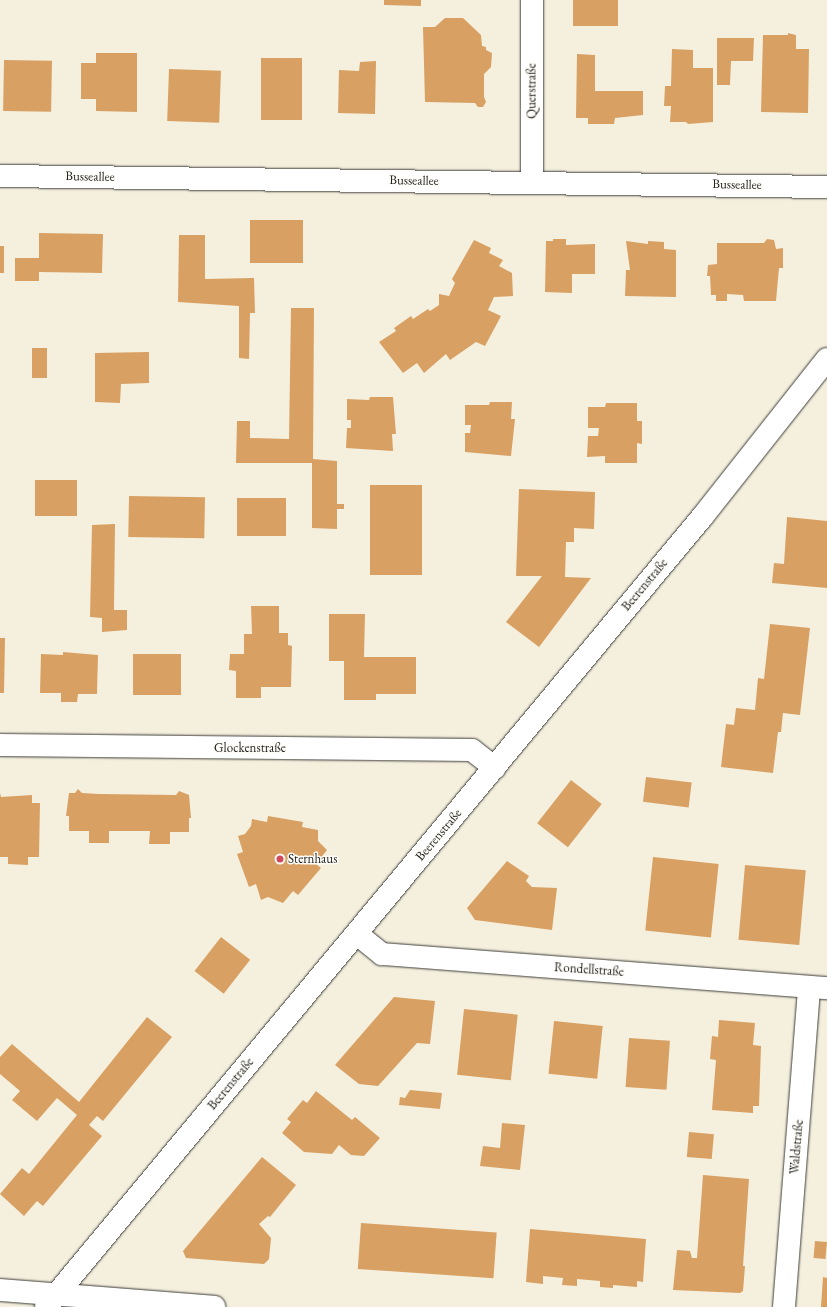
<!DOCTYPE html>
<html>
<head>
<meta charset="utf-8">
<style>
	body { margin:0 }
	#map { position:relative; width:827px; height:1307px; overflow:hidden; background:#f5f0de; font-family:"EB Garamond",serif }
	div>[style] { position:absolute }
	.building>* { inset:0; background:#d8a063; transform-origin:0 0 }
	.roads { filter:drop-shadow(0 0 1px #3d3c39) drop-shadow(0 0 1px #3d3c39) }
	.minor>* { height:22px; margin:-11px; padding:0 11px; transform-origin:11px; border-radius:11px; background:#fff }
	.dots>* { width:11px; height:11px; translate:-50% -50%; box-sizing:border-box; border:2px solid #fdfcf7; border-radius:50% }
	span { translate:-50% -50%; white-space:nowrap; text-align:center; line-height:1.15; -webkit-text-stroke:3px #fdfcf7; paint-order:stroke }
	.street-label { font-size:13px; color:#1c1c1c }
	.poi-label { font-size:13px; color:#1c1c1c }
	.left { translate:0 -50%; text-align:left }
</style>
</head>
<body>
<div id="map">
	<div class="building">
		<i style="clip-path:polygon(384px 0,421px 0,421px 6px,384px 5px)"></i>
		<i style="left:573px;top:0;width:45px;height:26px"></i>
		<i style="clip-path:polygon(445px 18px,463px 18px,481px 35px,482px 46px,486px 47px,486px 50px,492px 53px,491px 67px,484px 74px,484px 97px,486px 102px,483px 107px,478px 107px,475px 103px,425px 102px,423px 27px,435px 27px)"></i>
		<i style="clip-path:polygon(788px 33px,796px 35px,796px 49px,809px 49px,808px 113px,761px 112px,763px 35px,788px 35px)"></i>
		<i style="clip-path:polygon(717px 38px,754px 38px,753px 61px,731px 61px,730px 85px,717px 85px)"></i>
		<i style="clip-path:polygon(672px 49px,693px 50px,693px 68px,713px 68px,713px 122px,688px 124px,686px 122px,670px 122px,671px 106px,664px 106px,665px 86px,671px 86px)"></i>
		<i style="clip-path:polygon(96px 53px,137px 53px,137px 112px,96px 111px,96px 99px,81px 99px,81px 63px,96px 63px)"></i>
		<i style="clip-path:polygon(577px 54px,595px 55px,595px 91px,643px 91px,643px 115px,615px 118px,614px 124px,588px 124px,588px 118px,576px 118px)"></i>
		<i style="left:261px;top:58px;width:41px;height:62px"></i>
		<i style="left:4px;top:60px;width:48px;height:51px;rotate:1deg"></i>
		<i style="clip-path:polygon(376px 61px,375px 114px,338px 113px,339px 70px,359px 71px,360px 62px)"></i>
		<i style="left:169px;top:69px;width:52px;height:52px;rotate:2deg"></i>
		<i style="left:250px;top:220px;width:53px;height:43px"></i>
		<i style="clip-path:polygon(39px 233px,103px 234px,102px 273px,39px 272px,39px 281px,15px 281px,15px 258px,39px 258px)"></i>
		<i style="clip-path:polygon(179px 235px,205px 235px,205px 279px,254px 278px,255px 313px,250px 313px,249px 359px,239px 358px,239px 306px,178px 302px)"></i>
		<i style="clip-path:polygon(553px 239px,566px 239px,566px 245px,595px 244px,595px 274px,572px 274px,572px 293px,545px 292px,546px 241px,553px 241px)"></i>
		<i style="clip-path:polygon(767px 239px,774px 240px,776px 249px,783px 248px,783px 268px,779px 268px,776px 301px,744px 301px,743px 295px,727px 294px,727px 301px,716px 301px,716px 295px,711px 295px,710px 276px,707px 276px,708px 265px,717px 264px,717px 243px,764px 243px)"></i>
		<i style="clip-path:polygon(474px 240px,491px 248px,489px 253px,503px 260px,499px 266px,512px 273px,513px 296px,494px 297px,488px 310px,501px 316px,485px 346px,476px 342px,450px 360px,446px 354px,424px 373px,417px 363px,403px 373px,379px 342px,396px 331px,394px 328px,411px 316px,413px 319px,428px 309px,430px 311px,439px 305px,439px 294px,449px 296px,455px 283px,452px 279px)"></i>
		<i style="clip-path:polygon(626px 241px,648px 244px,648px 241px,664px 242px,664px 249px,676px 250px,676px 297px,625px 296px,626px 270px,630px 270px)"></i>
		<i style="left:0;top:246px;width:4px;height:27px"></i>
		<i style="clip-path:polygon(291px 308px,314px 308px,313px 459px,337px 461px,337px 504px,344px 504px,344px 509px,337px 509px,337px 529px,312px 528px,312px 463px,236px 463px,237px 421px,250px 421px,250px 438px,289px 439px)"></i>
		<i style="left:32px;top:348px;width:15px;height:30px"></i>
		<i style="clip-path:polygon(149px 352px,149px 383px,121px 384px,120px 403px,95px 402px,95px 353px)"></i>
		<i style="clip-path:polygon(370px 397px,393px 397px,396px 434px,392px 434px,393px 451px,346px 448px,347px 428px,351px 428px,351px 420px,347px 420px,347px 399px,369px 400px)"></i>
		<i style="clip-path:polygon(490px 402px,512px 402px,511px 419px,515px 419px,511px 456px,465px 452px,465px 433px,470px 433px,471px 425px,465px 425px,465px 405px,489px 405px)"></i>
		<i style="clip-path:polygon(606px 403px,637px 403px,637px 421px,642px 421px,642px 444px,637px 443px,637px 463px,605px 463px,605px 456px,587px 457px,588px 436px,598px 436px,599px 428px,588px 428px,588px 407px,605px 407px)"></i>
		<i style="left:35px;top:480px;width:42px;height:36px"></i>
		<i style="left:370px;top:485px;width:52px;height:90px"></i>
		<i style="clip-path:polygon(519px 489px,595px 492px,594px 529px,574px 528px,574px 542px,566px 542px,565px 577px,591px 578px,539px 647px,506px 622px,542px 576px,516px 576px)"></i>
		<i style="left:129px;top:496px;width:76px;height:41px;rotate:1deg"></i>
		<i style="left:237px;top:498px;width:49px;height:38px"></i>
		<i style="clip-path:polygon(787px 517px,827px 521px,827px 588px,772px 583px,774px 563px,784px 564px)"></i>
		<i style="clip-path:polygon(115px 524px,114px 610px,127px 610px,127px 630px,102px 632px,102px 618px,90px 617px,92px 525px)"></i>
		<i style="clip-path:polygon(251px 606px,279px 606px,279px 633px,288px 633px,288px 645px,292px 646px,291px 687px,261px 687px,261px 698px,236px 698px,236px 671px,229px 670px,230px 654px,244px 654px,244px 634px,252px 634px)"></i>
		<i style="clip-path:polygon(329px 614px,365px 614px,364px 657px,416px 657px,416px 694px,376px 694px,376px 700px,344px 700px,344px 661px,329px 661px)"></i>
		<i style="clip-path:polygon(770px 624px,810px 628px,800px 715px,783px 713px,781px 732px,778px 732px,773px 773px,721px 767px,726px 724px,734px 725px,736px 708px,755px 710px,758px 678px,764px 679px)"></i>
		<i style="clip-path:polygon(0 638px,5px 638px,4px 693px,0 693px)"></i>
		<i style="clip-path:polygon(63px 652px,98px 655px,97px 694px,78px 694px,77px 702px,61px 702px,61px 693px,40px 693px,41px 654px,63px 655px)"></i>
		<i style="left:133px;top:654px;width:48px;height:41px"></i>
		<i style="left:646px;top:777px;width:46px;height:25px;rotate:7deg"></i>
		<i style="left:571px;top:780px;width:39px;height:55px;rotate:38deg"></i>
		<i style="clip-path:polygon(78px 789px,82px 793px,99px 794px,176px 795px,179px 791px,189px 795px,191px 818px,189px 818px,189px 832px,170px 832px,170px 844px,149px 844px,150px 831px,109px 831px,109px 843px,89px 843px,89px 831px,69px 831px,69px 816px,66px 816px,69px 793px,75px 793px)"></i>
		<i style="clip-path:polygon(0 793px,1px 797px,32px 795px,32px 803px,40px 803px,39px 857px,28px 857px,28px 865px,8px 864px,8px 857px,0 857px)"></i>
		<i style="clip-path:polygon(268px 816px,303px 822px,302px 827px,318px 830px,318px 841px,327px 850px,316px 864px,321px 868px,298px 895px,293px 891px,283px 903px,268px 897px,261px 900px,256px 884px,249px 887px,237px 854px,243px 852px,238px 836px,245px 834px,251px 826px,252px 819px,267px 822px)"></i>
		<i style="left:653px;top:857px;width:66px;height:74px;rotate:6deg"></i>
		<i style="clip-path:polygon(507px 861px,529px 876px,526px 881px,532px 887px,557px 888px,552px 930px,475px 920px,467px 908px)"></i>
		<i style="left:745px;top:865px;width:61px;height:75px;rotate:5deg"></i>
		<i style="left:221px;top:937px;width:37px;height:43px;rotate:38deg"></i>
		<i style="clip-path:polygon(394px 997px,435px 1001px,430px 1044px,417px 1043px,378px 1086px,359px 1084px,335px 1065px)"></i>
		<i style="left:464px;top:1009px;width:54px;height:66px;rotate:6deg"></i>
		<i style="clip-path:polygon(147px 1017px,172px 1037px,103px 1121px,97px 1116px,89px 1125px,102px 1136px,43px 1206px,37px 1201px,24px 1216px,0 1194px,22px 1168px,29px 1174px,77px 1115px,57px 1098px,37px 1121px,12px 1100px,20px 1091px,0 1074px,0 1057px,12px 1044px,79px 1102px)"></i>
		<i style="clip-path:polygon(719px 1020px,755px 1023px,753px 1045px,761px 1046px,759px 1106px,753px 1106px,753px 1113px,712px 1110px,716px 1060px,710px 1059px,712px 1036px,718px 1037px)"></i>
		<i style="left:554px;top:1021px;width:49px;height:53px;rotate:6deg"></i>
		<i style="left:629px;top:1038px;width:41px;height:49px;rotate:4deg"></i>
		<i style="clip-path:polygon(410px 1090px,442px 1093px,440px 1109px,399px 1105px,400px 1097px,405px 1098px)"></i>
		<i style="clip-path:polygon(316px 1091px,352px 1120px,355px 1117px,380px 1138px,364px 1156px,351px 1155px,339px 1145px,332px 1154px,304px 1152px,282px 1133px,291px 1122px,287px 1119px,303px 1100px,307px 1103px)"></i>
		<i style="clip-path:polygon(502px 1123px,525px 1125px,520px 1170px,480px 1166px,483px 1146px,500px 1148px)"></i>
		<i style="left:689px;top:1132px;width:25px;height:25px;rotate:5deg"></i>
		<i style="clip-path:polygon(262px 1157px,296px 1185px,270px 1217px,268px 1216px,259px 1224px,271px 1238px,269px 1259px,264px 1264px,186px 1258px,183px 1251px)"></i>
		<i style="clip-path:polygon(703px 1175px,749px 1179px,743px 1266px,745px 1266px,743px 1291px,740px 1293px,673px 1290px,677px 1250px,690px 1251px,692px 1258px,697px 1258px)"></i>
		<i style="left:361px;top:1223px;width:136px;height:46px;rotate:4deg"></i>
		<i style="clip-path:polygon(530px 1229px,646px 1239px,643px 1282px,637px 1281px,637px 1287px,613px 1285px,613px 1288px,600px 1287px,600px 1281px,577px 1279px,577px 1286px,562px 1285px,563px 1278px,543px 1276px,543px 1284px,526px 1282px)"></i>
		<i style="left:815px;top:1241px;width:12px;height:17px;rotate:5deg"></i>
		<i style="clip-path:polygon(823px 1277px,827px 1278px,827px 1307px,821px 1307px)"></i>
	</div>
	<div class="roads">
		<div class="minor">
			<i style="left:0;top:176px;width:827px;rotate:0.76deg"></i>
			<i style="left:532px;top:182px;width:182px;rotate:-90deg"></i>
			<i style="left:0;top:745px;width:472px;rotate:0.6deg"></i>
			<i style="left:472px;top:750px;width:29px;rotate:38deg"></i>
			<i style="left:357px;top:934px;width:32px;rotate:39deg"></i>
			<i style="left:382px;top:954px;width:446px;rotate:4.4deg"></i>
			<i style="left:0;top:1290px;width:215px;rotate:4.5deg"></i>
			<i style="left:46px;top:1307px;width:1028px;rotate:-50.29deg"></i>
			<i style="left:703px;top:516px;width:200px;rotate:-51.7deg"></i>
			<i style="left:784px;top:1307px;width:321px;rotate:-85.5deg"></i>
		</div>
	</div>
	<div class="dots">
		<i style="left:280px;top:859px;background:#d1495b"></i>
	</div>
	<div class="street-label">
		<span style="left:532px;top:91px;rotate:-90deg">Querstraße</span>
		<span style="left:90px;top:177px;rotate:1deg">Busseallee</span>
		<span style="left:414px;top:181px;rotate:1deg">Busseallee</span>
		<span style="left:737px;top:185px;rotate:1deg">Busseallee</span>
		<span style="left:645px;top:585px;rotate:-50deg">Beerenstraße</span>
		<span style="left:250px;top:748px">Glockenstraße</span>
		<span style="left:439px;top:835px;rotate:-50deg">Beerenstraße</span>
		<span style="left:589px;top:970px;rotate:4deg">Rondellstraße</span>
		<span style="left:231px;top:1084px;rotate:-50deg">Beerenstraße</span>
		<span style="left:797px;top:1147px;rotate:-85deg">Waldstraße</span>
	</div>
	<div class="poi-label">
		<span class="left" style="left:288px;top:859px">Sternhaus</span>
	</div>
</div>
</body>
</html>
